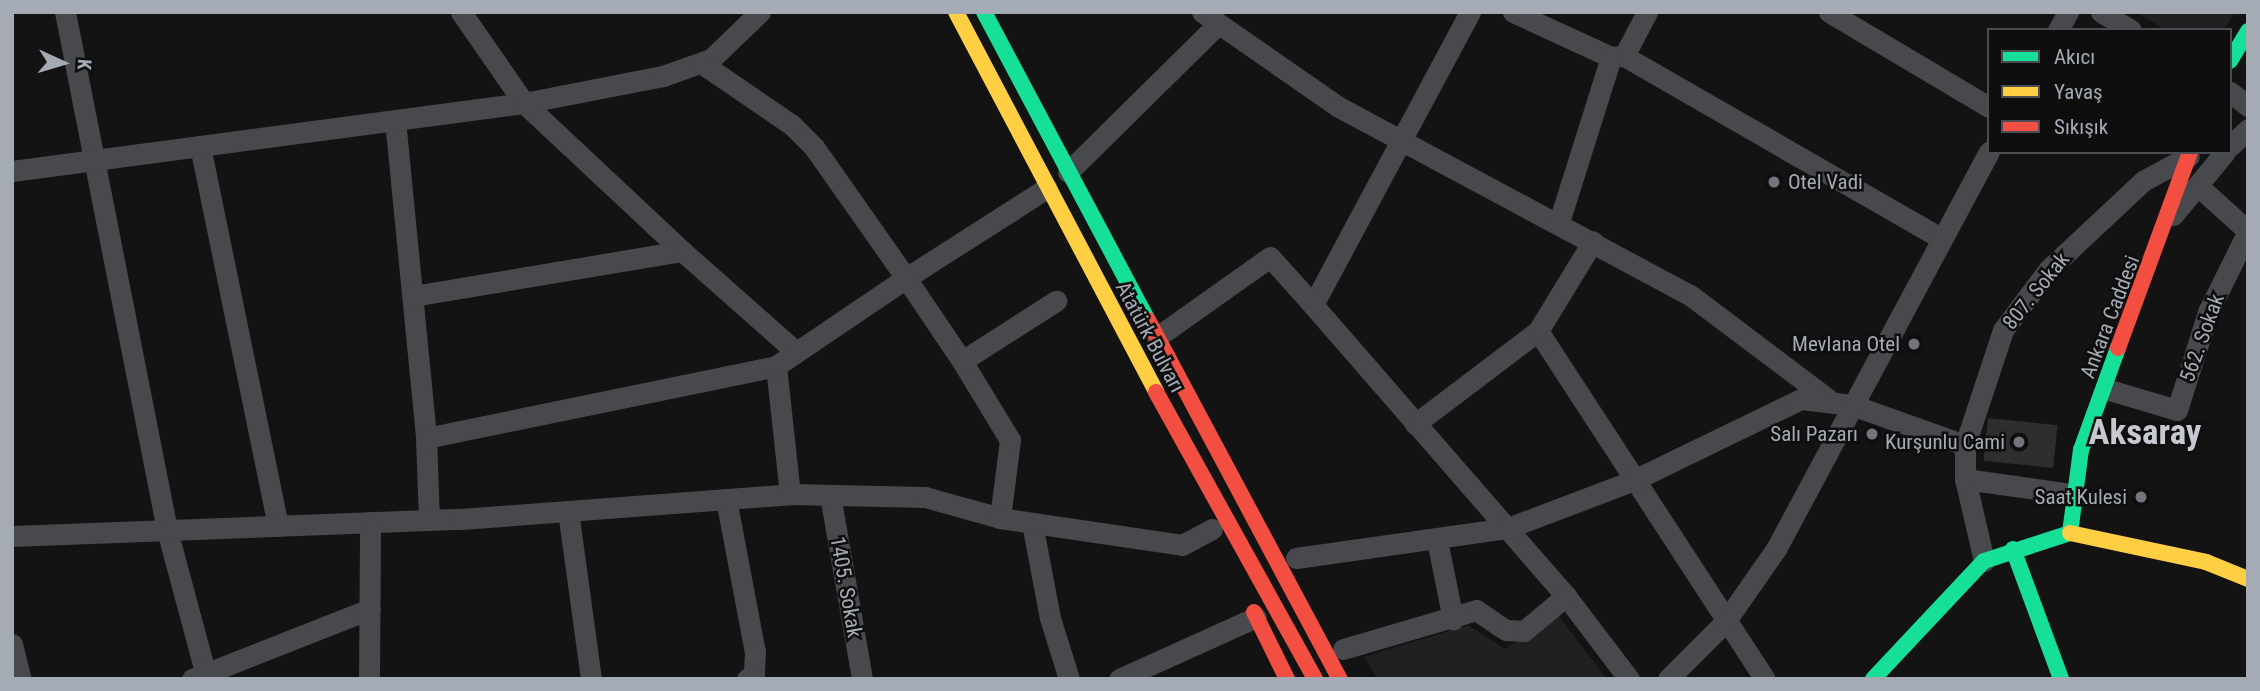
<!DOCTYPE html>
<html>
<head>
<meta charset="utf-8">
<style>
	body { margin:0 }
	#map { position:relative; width:2260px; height:691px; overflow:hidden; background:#131314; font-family:"Roboto Condensed",sans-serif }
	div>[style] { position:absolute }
	.built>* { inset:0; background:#202022 }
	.building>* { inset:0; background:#2e2e2f; transform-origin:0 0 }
	.street>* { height:21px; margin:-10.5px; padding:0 10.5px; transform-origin:10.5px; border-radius:10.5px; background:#48494c }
	.fast>* { height:16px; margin:-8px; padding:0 8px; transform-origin:8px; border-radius:8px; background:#16e098 }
	.slow>* { height:16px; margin:-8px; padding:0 8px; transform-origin:8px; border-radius:8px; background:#ffcf43 }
	.jam>* { height:16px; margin:-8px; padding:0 8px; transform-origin:8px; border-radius:8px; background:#f24e42 }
	.dots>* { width:19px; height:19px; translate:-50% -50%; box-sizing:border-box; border:4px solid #0e0e0f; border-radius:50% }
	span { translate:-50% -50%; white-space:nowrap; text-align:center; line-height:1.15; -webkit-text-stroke:5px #0e0e0f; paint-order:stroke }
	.poi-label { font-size:21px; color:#a5abb4 }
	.left { translate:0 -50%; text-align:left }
	.right { translate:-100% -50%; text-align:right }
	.street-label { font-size:21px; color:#a5abb4 }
	.town-label { font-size:35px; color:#c6cad0; font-weight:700 }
	.frame { position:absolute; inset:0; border:14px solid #a5abb4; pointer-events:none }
	.legend { position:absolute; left:1987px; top:28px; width:245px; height:126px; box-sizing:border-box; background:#0e0e0f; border:2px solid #4a4d51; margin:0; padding:9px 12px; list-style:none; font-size:21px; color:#a5abb4 }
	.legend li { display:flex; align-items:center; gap:14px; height:35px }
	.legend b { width:35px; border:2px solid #4a4d51 }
	.north { position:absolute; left:28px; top:28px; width:70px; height:70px; -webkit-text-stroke:5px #0e0e0f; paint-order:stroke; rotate:94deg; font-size:19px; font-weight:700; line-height:28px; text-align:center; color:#a5abb4 }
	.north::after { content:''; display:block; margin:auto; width:24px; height:32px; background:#a5abb4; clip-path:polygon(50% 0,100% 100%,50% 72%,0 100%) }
</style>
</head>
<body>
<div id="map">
	<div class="built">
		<i style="clip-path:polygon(2136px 12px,2235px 12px,2223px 30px,2166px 30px)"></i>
		<i style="clip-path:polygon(1558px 615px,1607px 679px,1378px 679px,1364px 657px,1468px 625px,1505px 649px)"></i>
	</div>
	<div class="building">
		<i style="left:1988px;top:418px;width:70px;height:43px;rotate:6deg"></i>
	</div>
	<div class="street">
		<i style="left:65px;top:12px;width:528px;rotate:78.86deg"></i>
		<i style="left:167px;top:530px;width:154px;rotate:75deg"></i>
		<i style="left:461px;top:12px;width:111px;rotate:55.3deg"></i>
		<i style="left:524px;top:103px;width:216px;rotate:43.1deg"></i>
		<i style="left:1202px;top:12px;width:165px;rotate:34.8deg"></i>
		<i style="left:1337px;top:106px;width:400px;rotate:28.2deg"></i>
		<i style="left:1690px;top:295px;width:173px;rotate:37deg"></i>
		<i style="left:1470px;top:12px;width:332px;rotate:118.2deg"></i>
		<i style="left:1313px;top:305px;width:386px;rotate:49deg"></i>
		<i style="left:1566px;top:596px;width:104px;rotate:52.8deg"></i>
		<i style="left:1513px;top:12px;width:108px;rotate:24.7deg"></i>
		<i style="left:1611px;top:57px;width:13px;rotate:-4deg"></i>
		<i style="left:1624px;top:56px;width:367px;rotate:29.9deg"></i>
		<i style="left:1829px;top:12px;width:186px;rotate:30.7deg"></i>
		<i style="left:2101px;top:12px;width:35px;rotate:31deg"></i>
		<i style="left:2058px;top:30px;width:21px;rotate:-61deg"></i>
		<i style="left:1624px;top:56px;width:50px;rotate:-62.4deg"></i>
		<i style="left:2230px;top:92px;width:23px;rotate:38deg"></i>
		<i style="left:395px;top:120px;width:320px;rotate:84.4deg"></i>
		<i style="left:426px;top:438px;width:82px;rotate:87.9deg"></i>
		<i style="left:200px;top:146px;width:388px;rotate:78.4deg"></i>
		<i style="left:2230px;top:146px;width:25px;rotate:-43deg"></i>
		<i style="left:12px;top:171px;width:516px;rotate:-7.57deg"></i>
		<i style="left:524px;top:103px;width:142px;rotate:-11deg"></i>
		<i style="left:663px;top:76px;width:51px;rotate:-19.5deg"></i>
		<i style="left:711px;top:59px;width:68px;rotate:-43.8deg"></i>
		<i style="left:1068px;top:172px;width:211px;rotate:-44.6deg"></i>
		<i style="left:2198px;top:186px;width:67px;rotate:42deg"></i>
		<i style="left:2173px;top:215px;width:82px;rotate:-50.5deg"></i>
		<i style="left:1559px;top:222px;width:173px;rotate:-72.5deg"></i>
		<i style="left:413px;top:296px;width:273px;rotate:-9.5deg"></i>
		<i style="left:682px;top:251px;width:151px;rotate:41.5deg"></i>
		<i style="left:1538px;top:331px;width:415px;rotate:56.9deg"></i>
		<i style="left:1157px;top:337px;width:138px;rotate:-35.3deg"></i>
		<i style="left:1270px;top:257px;width:64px;rotate:48.1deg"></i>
		<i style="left:962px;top:361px;width:100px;rotate:-124deg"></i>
		<i style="left:906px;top:278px;width:167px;rotate:-32.6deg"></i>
		<i style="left:776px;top:366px;width:129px;rotate:83.8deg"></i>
		<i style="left:2106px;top:389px;width:74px;rotate:16.5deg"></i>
		<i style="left:2177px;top:410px;width:103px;rotate:-72.4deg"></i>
		<i style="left:2208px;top:312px;width:90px;rotate:-63.7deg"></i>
		<i style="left:1415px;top:424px;width:154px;rotate:-37.1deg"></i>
		<i style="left:1538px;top:331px;width:105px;rotate:-58.6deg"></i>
		<i style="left:426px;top:438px;width:357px;rotate:-11.6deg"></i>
		<i style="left:776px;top:366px;width:157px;rotate:-34.1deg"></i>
		<i style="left:906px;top:278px;width:160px;rotate:-125.1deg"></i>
		<i style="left:814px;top:147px;width:31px;rotate:-135deg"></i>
		<i style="left:792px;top:125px;width:110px;rotate:-145.7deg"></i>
		<i style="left:1965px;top:479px;width:108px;rotate:8deg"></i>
		<i style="left:830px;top:495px;width:187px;rotate:80.1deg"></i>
		<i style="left:726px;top:499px;width:156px;rotate:79.3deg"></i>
		<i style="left:755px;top:652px;width:22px;rotate:93deg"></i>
		<i style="left:754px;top:674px;width:9px;rotate:144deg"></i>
		<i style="left:568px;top:511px;width:170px;rotate:82.2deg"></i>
		<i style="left:1000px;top:518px;width:79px;rotate:-82.7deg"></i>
		<i style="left:1010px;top:440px;width:92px;rotate:-121.3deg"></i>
		<i style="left:962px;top:361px;width:112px;rotate:-32.6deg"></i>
		<i style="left:1032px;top:523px;width:97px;rotate:79.3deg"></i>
		<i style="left:1050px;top:618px;width:64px;rotate:72.7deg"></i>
		<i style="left:12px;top:536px;width:449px;rotate:-2.2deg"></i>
		<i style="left:461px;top:519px;width:330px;rotate:-4.3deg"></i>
		<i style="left:790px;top:494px;width:135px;rotate:1.3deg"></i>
		<i style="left:925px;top:497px;width:78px;rotate:15.6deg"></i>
		<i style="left:1000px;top:518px;width:184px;rotate:8.4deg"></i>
		<i style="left:1182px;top:545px;width:34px;rotate:-28deg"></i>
		<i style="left:1437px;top:540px;width:81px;rotate:78.6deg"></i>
		<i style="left:1296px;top:558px;width:214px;rotate:-8.1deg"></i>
		<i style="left:1508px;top:528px;width:133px;rotate:-20.8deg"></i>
		<i style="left:1632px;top:481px;width:188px;rotate:-25.9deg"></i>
		<i style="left:1801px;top:399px;width:51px;rotate:6.7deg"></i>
		<i style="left:1852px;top:405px;width:120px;rotate:19.5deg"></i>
		<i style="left:1984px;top:561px;width:84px;rotate:-103deg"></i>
		<i style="left:1965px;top:479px;width:34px;rotate:-90deg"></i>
		<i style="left:1965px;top:445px;width:121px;rotate:-71.7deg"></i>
		<i style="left:2003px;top:330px;width:76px;rotate:-53deg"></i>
		<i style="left:2049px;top:269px;width:129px;rotate:-43.1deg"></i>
		<i style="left:2143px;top:181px;width:52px;rotate:-28.5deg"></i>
		<i style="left:12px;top:644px;width:36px;rotate:76deg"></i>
		<i style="left:1343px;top:649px;width:139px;rotate:-16.3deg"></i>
		<i style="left:1476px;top:610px;width:36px;rotate:34deg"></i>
		<i style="left:1506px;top:630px;width:18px;rotate:3deg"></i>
		<i style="left:1524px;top:631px;width:55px;rotate:-39.8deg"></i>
		<i style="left:192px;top:679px;width:191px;rotate:-21.5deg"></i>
		<i style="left:369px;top:679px;width:157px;rotate:-89.6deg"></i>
		<i style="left:1119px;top:679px;width:150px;rotate:-24.3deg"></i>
		<i style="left:1668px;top:679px;width:81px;rotate:-45deg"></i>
		<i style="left:1725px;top:622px;width:89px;rotate:-55.1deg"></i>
		<i style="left:1776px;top:549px;width:451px;rotate:-61.8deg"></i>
	</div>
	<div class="fast">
		<i style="left:984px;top:12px;width:349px;rotate:62deg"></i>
		<i style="left:2230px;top:61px;width:35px;rotate:-59deg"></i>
		<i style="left:2013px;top:549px;width:139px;rotate:69.7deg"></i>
		<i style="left:1873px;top:679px;width:162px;rotate:-46.8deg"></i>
		<i style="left:1984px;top:561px;width:90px;rotate:-18deg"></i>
		<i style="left:2070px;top:533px;width:84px;rotate:-82.5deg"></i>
		<i style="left:2081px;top:450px;width:109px;rotate:-70.1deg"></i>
	</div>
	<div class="slow">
		<i style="left:956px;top:12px;width:429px;rotate:62.2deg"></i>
		<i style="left:2070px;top:533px;width:139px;rotate:12deg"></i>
		<i style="left:2206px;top:562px;width:45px;rotate:22deg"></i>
	</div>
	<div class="jam">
		<i style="left:1148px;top:320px;width:407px;rotate:61.9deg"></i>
		<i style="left:2118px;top:348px;width:209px;rotate:-69.8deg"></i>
		<i style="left:1156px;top:392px;width:328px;rotate:61deg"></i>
		<i style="left:1254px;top:612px;width:75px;rotate:63.8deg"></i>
	</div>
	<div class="dots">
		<i style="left:1774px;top:182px;background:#72767c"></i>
		<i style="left:1914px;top:344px;background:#72767c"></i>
		<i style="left:1872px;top:434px;background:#72767c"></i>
		<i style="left:2019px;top:442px;background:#72767c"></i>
		<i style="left:2141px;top:497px;background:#72767c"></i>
	</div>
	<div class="poi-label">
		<span class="left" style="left:1788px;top:182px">Otel Vadi</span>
		<span class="right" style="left:1900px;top:344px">Mevlana Otel</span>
		<span class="right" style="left:1858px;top:434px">Salı Pazarı</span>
		<span class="right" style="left:2005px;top:442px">Kurşunlu Cami</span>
		<span class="right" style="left:2127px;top:497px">Saat Kulesi</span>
	</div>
	<div class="street-label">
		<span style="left:2036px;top:291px;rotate:-51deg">807. Sokak</span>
		<span style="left:2110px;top:317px;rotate:-69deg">Ankara Caddesi</span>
		<span style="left:1150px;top:337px;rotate:62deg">Atatürk Bulvarı</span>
		<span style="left:2202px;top:338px;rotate:-70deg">562. Sokak</span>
		<span style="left:846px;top:587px;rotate:80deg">1405. Sokak</span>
	</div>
	<div class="town-label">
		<span style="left:2145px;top:433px">Aksaray</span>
	</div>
	<div class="frame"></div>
	<ul class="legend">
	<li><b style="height:9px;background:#16e098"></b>Akıcı</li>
	<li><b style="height:9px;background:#ffcf43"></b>Yavaş</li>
	<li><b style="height:9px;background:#f24e42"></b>Sıkışık</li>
	</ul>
	<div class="north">K</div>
</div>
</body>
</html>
